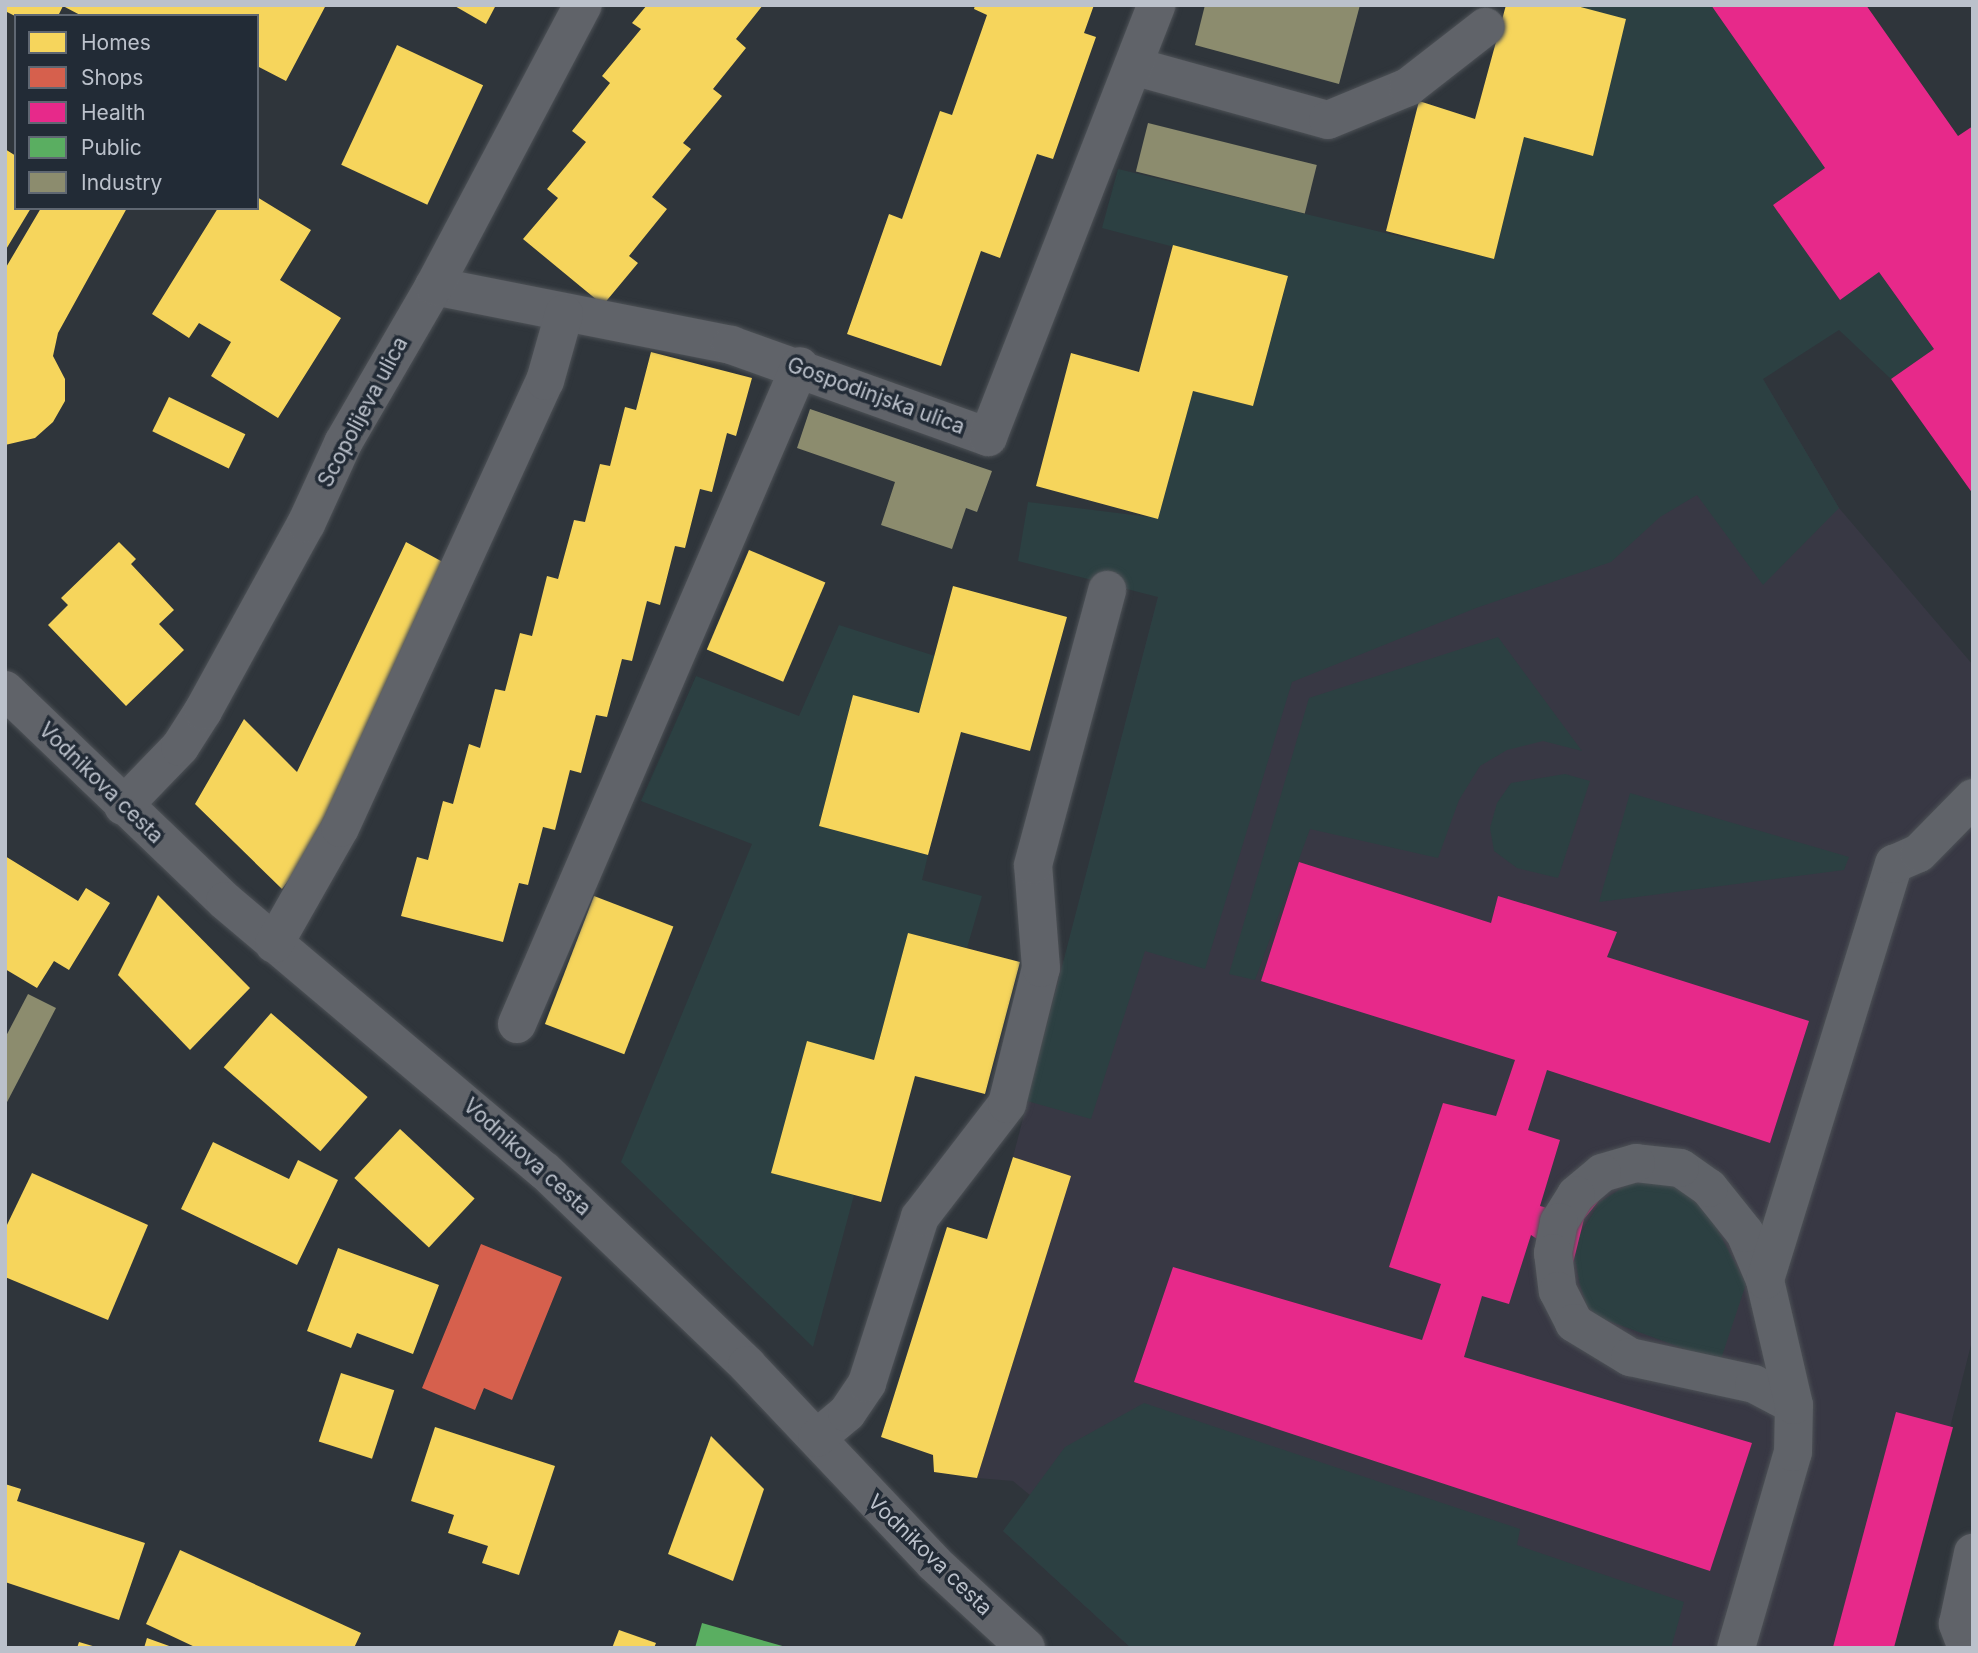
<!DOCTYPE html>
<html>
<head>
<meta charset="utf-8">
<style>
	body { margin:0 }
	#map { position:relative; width:1978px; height:1653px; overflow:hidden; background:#2f353b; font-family:Inter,sans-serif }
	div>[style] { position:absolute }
	.medical>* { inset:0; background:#383844 }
	.green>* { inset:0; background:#2c4042 }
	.homes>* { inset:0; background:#f6d55c; transform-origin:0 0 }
	.shops>* { inset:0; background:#d6604d }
	.health>* { inset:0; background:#e7298a; transform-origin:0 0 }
	.public>* { inset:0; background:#5aae61 }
	.industry>* { inset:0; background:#8c8c6e; transform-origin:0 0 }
	.roads { filter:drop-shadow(0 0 2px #4d5156) drop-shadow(0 0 2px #4d5156) }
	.minor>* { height:38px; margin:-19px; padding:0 19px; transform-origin:19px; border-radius:19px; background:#606369 }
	span { translate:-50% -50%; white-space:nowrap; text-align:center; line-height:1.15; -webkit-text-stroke:7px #222b36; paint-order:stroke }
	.street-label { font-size:21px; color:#bbc1cb }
	.frame { position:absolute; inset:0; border:7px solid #bbc1cb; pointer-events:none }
	.legend { position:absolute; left:14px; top:14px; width:245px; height:196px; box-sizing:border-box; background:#222b36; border:2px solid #5f6772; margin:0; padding:9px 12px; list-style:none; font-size:21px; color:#bbc1cb }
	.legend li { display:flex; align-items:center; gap:14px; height:35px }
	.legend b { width:35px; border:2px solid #5f6772 }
</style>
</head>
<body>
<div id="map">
	<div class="medical">
		<i style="clip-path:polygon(1635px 162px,1839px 508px,1973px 665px,1973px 1337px,1894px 1648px,1131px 1648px,1003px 1531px,1031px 1496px,1013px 1481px,977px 1478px,1070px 1176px,1013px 1157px,1158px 597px)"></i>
	</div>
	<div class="green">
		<i style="clip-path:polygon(1573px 5px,1711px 5px,1825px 168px,1773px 205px,1840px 299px,1879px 272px,1934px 349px,1891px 379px,1839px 330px,1763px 379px,1839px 508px,1763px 585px,1697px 495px,1660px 517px,1611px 562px,1476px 608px,1292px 682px,1205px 969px,1145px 951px,1091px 1119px,1027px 1101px,1158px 597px,1018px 561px,1028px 502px,1158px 518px,1193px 391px,1253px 406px,1288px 277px,1102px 228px,1118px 169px,1494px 259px,1524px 137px,1592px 156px)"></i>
		<i style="clip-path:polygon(839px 625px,935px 656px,919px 713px,853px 695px,819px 826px,928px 855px,922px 880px,982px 896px,967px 948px,908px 933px,874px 1060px,807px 1042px,772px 1173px,854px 1195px,813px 1347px,621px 1162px,752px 844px,641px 801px,696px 676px,799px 716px)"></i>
		<i style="clip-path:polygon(1498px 637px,1582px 751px,1543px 741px,1507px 750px,1480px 766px,1459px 800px,1438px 858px,1310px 829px,1255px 980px,1229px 974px,1309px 698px)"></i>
		<i style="clip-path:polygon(1565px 774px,1590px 781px,1558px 878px,1517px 868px,1494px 851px,1490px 828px,1497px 803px,1511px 783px)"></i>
		<i style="clip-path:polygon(1630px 793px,1849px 857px,1844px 870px,1599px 902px)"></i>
		<i style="clip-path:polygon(1664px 1182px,1687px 1192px,1707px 1210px,1746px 1284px,1720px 1362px,1598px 1317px,1587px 1306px,1580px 1285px,1575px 1258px,1580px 1234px,1600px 1202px,1630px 1183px)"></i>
		<i style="clip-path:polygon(1144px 1403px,1520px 1529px,1517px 1545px,1684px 1602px,1671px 1648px,1131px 1648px,1003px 1531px,1065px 1447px)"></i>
	</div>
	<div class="homes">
		<i style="clip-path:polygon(5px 5px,326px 5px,286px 81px,257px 66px,257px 16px,82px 16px,63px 6px,58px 16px,15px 16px,5px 11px)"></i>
		<i style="clip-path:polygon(453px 5px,496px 5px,486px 24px)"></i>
		<i style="clip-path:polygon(647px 5px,763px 5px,736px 39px,746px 48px,713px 89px,722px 96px,683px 143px,691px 149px,652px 197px,667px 209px,629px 256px,638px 263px,603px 305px,523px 239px,558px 198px,547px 189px,586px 142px,572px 131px,610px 83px,602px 76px,641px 29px,632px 23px)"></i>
		<i style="clip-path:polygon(975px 5px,1094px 5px,1084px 33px,1096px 37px,1053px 159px,1037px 154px,1000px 258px,981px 251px,941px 366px,847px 334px,889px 214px,902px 219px,940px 111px,952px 115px,987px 15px,974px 9px)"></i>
		<i style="clip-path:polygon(1506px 5px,1573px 5px,1626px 19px,1593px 156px,1524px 137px,1494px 259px,1386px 231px,1419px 101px,1475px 119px)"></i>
		<i style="left:397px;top:45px;width:95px;height:132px;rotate:25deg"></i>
		<i style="clip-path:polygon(5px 149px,16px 156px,16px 208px,31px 208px,5px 251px)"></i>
		<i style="clip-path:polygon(257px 197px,311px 230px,280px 280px,341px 318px,278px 418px,211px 376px,231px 342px,199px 323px,189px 338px,152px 314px,218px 208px,257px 208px)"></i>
		<i style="clip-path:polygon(41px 208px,127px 208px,58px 333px,53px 356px,65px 379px,65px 401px,53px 422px,35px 438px,5px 445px,5px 269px)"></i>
		<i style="clip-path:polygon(1173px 245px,1288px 276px,1253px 406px,1193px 391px,1158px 519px,1036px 486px,1071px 353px,1139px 372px)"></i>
		<i style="clip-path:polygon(651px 352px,752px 378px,736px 436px,727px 433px,712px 492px,700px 489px,685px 548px,675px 546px,660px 605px,647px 601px,632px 661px,622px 659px,607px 717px,596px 715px,581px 773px,570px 770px,555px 830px,543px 827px,528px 885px,519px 883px,503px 942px,401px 916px,417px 857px,428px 860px,443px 801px,453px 804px,469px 744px,480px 748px,495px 689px,505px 691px,520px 633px,532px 636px,547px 576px,558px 579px,574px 520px,585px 522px,600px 464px,610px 466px,625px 407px,636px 410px)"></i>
		<i style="left:169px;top:397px;width:85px;height:38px;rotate:26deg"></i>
		<i style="clip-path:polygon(119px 542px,136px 559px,131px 564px,174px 610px,159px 624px,184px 650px,126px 706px,48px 625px,68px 605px,61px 598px)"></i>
		<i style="clip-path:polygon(406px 542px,452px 567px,339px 815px,282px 889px,195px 804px,244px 719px,297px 772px)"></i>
		<i style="left:749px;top:550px;width:83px;height:108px;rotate:23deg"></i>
		<i style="clip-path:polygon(953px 586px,1067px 617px,1030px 751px,961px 732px,928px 855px,819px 826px,853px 695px,919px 713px)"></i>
		<i style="clip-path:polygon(5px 856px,78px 901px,86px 888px,110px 903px,69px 970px,54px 961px,37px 988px,5px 969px)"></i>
		<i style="clip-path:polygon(158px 895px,250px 988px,190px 1050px,118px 975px)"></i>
		<i style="left:594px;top:896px;width:85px;height:137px;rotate:21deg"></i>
		<i style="clip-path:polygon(908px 933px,1020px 962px,985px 1094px,915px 1076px,881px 1202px,771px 1173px,807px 1041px,874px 1060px)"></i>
		<i style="left:271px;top:1013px;width:128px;height:72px;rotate:41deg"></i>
		<i style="left:400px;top:1129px;width:102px;height:67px;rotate:43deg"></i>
		<i style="clip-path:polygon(213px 1142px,289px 1179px,298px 1160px,338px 1180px,297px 1265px,181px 1209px)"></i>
		<i style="clip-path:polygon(1013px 1157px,1071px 1176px,977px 1478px,934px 1472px,933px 1455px,881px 1437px,947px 1227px,987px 1239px)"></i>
		<i style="clip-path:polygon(32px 1173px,148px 1225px,108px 1320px,5px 1277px,5px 1229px)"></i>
		<i style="clip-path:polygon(338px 1248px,439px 1285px,413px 1354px,357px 1333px,351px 1348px,307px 1331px)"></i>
		<i style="left:341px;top:1373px;width:56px;height:72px;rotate:18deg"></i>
		<i style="clip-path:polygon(435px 1427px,555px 1466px,519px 1575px,482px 1563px,488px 1546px,448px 1533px,454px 1515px,411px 1501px)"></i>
		<i style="clip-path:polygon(711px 1436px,764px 1489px,733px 1581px,668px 1554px)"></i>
		<i style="clip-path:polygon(5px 1484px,21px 1489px,17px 1501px,145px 1543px,119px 1620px,5px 1582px)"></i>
		<i style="clip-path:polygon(180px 1550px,361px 1633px,354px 1648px,197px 1648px,146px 1624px)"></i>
		<i style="clip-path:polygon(619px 1630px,656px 1643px,654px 1648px,612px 1648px)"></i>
		<i style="clip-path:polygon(147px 1638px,172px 1647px,172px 1648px,144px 1648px)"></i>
		<i style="clip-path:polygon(79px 1642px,96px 1647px,96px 1648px,77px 1648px)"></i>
	</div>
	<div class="shops">
		<i style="clip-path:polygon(481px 1244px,562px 1277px,512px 1400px,484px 1388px,475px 1410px,422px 1388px)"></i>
	</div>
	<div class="health">
		<i style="clip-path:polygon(1711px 5px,1866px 5px,1958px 136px,1973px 126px,1973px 494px,1891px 379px,1934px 349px,1879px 272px,1840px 300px,1773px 205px,1825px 168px)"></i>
		<i style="clip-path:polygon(1299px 862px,1491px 923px,1498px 896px,1617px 932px,1607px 957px,1809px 1021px,1770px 1143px,1547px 1070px,1528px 1130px,1560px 1140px,1540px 1206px,1551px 1209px,1601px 1198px,1584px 1219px,1573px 1263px,1531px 1235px,1509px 1304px,1482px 1296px,1464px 1357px,1752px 1443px,1710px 1571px,1134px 1382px,1173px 1267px,1422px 1340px,1441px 1284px,1389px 1267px,1443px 1103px,1496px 1116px,1515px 1060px,1261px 981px)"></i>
		<i style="left:1896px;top:1412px;width:59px;height:245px;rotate:15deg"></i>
	</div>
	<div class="public">
		<i style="clip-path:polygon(702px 1623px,786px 1647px,786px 1648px,695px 1648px)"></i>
	</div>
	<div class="industry">
		<i style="clip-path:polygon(1205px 5px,1360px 5px,1339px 84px,1195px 45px)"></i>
		<i style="left:1148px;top:123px;width:174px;height:50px;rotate:14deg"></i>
		<i style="clip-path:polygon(810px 409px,992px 471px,977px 512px,966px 508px,952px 549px,881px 525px,895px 482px,797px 448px)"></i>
		<i style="clip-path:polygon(28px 994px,56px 1008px,5px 1106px,5px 1038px)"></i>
	</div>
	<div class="roads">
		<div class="minor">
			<i style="left:1133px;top:66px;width:202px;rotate:15.5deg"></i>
			<i style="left:1328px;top:120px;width:87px;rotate:-22.4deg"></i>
			<i style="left:1408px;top:87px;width:98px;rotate:-37.9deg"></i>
			<i style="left:434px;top:286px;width:303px;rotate:11.2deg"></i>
			<i style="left:731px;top:345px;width:273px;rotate:19.7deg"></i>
			<i style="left:988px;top:437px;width:464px;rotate:-68.7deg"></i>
			<i style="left:5px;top:690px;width:305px;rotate:43.8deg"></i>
			<i style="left:225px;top:901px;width:419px;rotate:40.2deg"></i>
			<i style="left:545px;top:1171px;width:280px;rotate:43.8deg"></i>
			<i style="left:747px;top:1365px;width:272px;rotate:46.6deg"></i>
			<i style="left:934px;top:1563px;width:125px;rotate:42.7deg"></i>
			<i style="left:123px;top:806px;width:82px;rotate:-46deg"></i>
			<i style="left:180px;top:747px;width:43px;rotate:-57.4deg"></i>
			<i style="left:203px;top:711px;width:213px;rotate:-61.2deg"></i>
			<i style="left:306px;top:524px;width:89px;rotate:-65.4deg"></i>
			<i style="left:343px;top:443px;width:181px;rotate:-59.9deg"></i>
			<i style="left:434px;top:286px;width:318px;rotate:-62.1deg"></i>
			<i style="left:274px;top:944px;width:133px;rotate:-60.4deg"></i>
			<i style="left:340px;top:828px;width:492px;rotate:-65.4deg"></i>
			<i style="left:545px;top:381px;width:70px;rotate:-74.2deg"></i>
			<i style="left:517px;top:1024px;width:716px;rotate:-66.73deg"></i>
			<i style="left:1765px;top:1280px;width:51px;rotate:-113.1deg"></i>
			<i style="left:1745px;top:1233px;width:58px;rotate:-128.7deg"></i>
			<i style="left:1709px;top:1188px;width:35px;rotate:-145deg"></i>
			<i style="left:1680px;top:1168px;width:44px;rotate:-173.5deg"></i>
			<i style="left:1636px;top:1163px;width:35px;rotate:164deg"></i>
			<i style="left:1602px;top:1173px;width:34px;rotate:140deg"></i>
			<i style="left:1576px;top:1195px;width:32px;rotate:122deg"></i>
			<i style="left:1559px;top:1222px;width:32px;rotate:101deg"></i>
			<i style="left:1553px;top:1253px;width:38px;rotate:83deg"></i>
			<i style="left:1558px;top:1291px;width:36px;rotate:63deg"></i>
			<i style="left:1574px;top:1323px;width:66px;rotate:31.3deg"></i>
			<i style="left:1630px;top:1357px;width:127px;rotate:12.3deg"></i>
			<i style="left:1754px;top:1384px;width:45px;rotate:27.7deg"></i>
			<i style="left:817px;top:1438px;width:39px;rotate:-40deg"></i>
			<i style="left:847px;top:1413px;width:36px;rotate:-56deg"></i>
			<i style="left:867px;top:1383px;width:174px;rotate:-72.3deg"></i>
			<i style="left:920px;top:1217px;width:143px;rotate:-52.4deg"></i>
			<i style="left:1007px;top:1104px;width:140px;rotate:-76deg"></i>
			<i style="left:1041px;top:968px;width:103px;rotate:-94.4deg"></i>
			<i style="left:1033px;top:865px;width:285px;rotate:-74.9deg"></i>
			<i style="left:1736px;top:1648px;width:204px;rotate:-73.8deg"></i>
			<i style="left:1793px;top:1452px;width:47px;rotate:-88.8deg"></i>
			<i style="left:1794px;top:1405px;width:128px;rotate:-103.1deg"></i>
			<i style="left:1765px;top:1280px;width:436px;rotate:-72.8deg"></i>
			<i style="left:1894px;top:864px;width:27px;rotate:-24deg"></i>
			<i style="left:1919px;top:853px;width:77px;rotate:-45.5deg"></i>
			<i style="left:1967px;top:1648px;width:26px;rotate:-111deg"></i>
			<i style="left:1958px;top:1624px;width:73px;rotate:-78.1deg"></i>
		</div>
	</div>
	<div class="street-label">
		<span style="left:876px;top:396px;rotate:20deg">Gospodinjska ulica</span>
		<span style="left:363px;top:412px;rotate:-62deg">Scopolijeva ulica</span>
		<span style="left:101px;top:783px;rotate:44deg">Vodnikova cesta</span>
		<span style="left:527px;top:1157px;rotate:42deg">Vodnikova cesta</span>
		<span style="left:930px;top:1555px;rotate:44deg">Vodnikova cesta</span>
	</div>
	<div class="frame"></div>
	<ul class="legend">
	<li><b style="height:19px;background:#f6d55c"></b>Homes</li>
	<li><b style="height:19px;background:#d6604d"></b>Shops</li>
	<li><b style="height:19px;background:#e7298a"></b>Health</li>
	<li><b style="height:19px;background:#5aae61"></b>Public</li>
	<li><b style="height:19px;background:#8c8c6e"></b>Industry</li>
	</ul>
</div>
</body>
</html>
